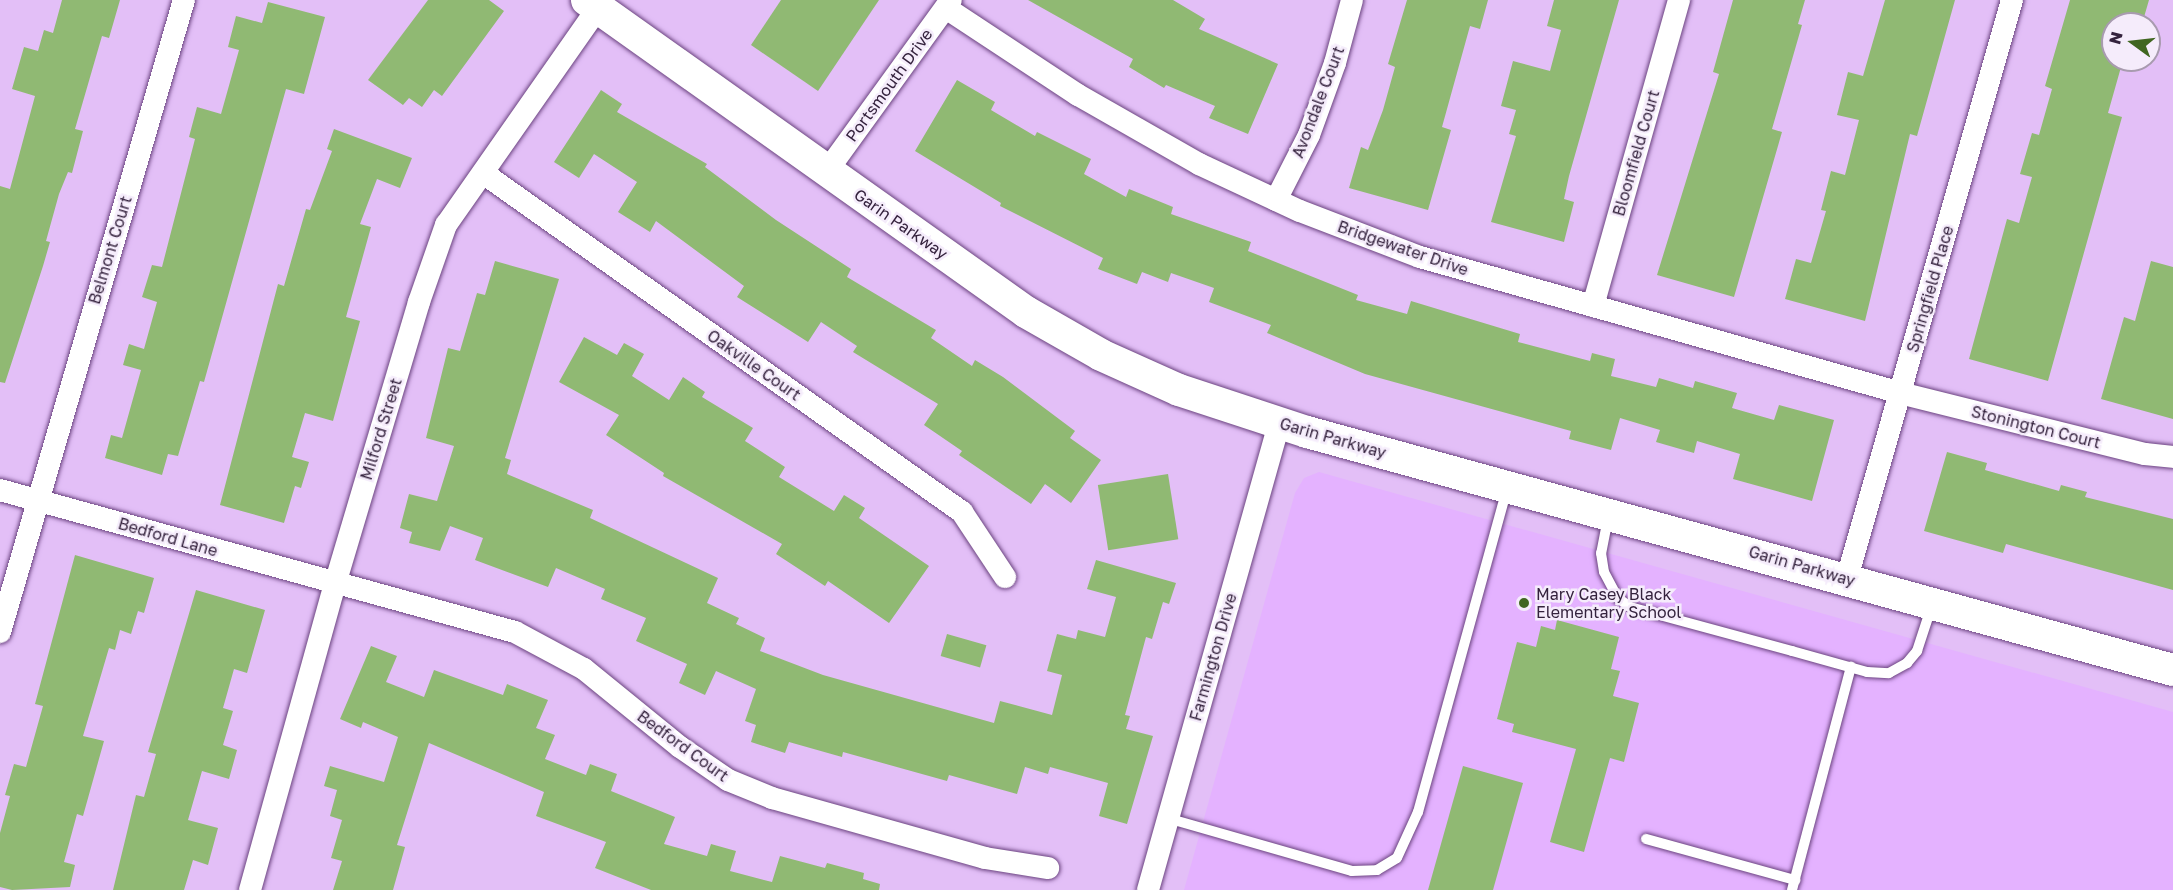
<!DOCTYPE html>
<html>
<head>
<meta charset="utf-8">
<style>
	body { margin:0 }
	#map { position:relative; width:2173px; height:890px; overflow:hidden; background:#e3bff7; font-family:"Golos Text",sans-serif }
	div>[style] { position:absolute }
	.built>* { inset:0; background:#e4b2ff }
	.building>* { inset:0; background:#90b973; transform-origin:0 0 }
	.roads { filter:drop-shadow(0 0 2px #6b4380) drop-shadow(0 0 2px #6b4380) }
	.lane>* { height:10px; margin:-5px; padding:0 5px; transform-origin:5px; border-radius:5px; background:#fff }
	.street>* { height:22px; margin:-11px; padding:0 11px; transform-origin:11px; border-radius:11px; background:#fff }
	.secondary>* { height:32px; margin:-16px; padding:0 16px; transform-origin:16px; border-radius:16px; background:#fff }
	.dots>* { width:16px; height:16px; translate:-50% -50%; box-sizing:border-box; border:3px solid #f5ecfb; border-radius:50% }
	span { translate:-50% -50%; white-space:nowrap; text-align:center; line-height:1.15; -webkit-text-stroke:5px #f5ecfb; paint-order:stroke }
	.street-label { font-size:16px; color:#34223d }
	.poi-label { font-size:16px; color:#34223d }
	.left { translate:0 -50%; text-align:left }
	.north { position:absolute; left:2101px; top:12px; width:60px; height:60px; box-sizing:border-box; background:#f5ecfb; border:2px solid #a89baf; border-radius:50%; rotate:285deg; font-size:16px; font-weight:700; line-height:24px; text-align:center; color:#34223d }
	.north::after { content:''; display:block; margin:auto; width:21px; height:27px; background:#406620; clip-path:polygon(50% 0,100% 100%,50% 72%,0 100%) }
</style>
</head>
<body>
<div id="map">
	<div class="built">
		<i style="clip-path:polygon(1319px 472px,2173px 712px,2173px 890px,1184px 890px,1295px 493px,1304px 478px)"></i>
	</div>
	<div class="building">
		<i style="clip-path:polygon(62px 0,120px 0,109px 38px,102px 36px,75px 129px,83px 131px,72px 173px,68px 172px,59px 194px,46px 241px,50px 242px,43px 266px,5px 383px,0 382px,0 186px,10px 189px,35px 96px,12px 89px,24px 47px,38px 51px,44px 30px,53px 33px)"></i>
		<i style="clip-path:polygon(428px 0,489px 0,504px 11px,442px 96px,434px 90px,422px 107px,409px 98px,403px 105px,368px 80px)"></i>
		<i style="clip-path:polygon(781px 0,879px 0,818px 91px,751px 45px)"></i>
		<i style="clip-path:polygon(1028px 0,1173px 0,1205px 19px,1199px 29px,1278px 64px,1248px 134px,1209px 118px,1215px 106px,1166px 85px,1164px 88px,1129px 67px,1133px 59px)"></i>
		<i style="clip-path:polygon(1407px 0,1488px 0,1480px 29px,1470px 26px,1442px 127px,1451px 130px,1428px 210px,1349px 188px,1361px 147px,1368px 150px,1383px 110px,1395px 67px,1388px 64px)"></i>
		<i style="clip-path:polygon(1554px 0,1619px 0,1569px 176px,1564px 199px,1574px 202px,1564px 242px,1491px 222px,1516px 136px,1509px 134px,1516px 110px,1501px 106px,1513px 61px,1550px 71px,1561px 30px,1547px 26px)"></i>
		<i style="clip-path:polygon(1733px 0,1805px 0,1798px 24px,1802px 25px,1772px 129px,1782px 132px,1734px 297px,1657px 275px,1719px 74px,1713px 72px)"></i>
		<i style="clip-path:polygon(1885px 0,1955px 0,1917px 136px,1910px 134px,1865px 321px,1785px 299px,1796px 259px,1811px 263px,1826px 211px,1821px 210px,1831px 171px,1845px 175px,1859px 120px,1837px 115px,1848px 72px,1863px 76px)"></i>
		<i style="clip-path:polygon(2070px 0,2149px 0,2142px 24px,2113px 24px,2113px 60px,2123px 60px,2108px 113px,2122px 117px,2048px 381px,1969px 359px,2007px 219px,2019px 223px,2032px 177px,2020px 174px,2032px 133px,2039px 135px,2052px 89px,2045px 86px)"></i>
		<i style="clip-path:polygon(268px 2px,325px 17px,304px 94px,286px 89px,204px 382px,200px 381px,178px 456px,168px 454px,162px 475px,105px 458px,111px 435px,122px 438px,141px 370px,123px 365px,129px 344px,144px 349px,157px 302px,142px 297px,152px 265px,162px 267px,195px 139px,189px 137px,197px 107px,221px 114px,239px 50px,228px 47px,236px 16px,262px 23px)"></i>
		<i style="clip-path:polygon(957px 80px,995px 102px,991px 110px,1035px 136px,1037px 132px,1091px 159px,1084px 174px,1126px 197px,1129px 189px,1173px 207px,1171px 214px,1251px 242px,1248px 251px,1358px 295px,1356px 300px,1407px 314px,1411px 301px,1520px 334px,1518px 342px,1590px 361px,1592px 353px,1615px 359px,1611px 376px,1656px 387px,1659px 378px,1693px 388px,1695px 381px,1737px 393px,1732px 408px,1774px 420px,1779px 405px,1834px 420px,1812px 501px,1733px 479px,1740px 454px,1697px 441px,1694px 453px,1656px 442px,1660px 430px,1620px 418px,1611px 450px,1569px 439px,1571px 431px,1365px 374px,1267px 333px,1271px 325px,1209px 302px,1214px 288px,1171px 273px,1168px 282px,1142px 272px,1137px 284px,1098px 269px,1103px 258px,1000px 206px,1001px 203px,915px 151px)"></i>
		<i style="clip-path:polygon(601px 90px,622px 104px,617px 112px,707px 164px,705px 167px,776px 220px,851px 269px,847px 277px,936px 330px,931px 338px,972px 366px,975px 360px,1003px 377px,1075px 431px,1070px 438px,1101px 460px,1071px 503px,1045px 484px,1031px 504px,959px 455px,962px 451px,924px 425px,938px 404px,853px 352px,857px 346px,821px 322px,808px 342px,737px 297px,744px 286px,656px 221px,650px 232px,618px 212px,637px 182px,594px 154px,579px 178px,554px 162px)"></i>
		<i style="clip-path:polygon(334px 129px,412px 158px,400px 188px,377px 179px,360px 224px,371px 227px,346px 317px,360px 321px,333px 421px,305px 413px,292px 457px,309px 462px,301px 488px,295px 486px,284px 523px,220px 505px,278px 284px,284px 286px,306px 209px,310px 210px,332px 151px,327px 149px)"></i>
		<i style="clip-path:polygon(495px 261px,559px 279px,505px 458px,511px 460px,507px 474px,593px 510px,590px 518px,718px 578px,707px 603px,739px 618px,736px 624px,765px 638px,760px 651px,823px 675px,994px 723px,1000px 701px,1052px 715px,1062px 675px,1047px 671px,1057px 634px,1076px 639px,1078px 630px,1105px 637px,1116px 597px,1087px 589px,1096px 560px,1176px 583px,1169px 604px,1163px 602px,1152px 639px,1146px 637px,1125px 715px,1130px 716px,1126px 729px,1153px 736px,1127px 824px,1099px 816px,1108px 783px,1050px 767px,1048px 774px,1025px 767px,1017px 794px,949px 775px,947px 781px,843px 752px,842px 757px,789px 742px,785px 753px,751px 742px,756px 725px,745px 721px,756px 689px,716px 671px,705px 695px,679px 683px,687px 664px,636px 641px,646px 618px,601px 599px,605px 589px,556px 568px,548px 587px,475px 560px,483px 538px,450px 526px,440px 551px,409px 543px,412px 532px,400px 528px,409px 494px,437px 501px,454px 446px,426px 438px,448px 348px,460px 351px,477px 293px,485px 295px)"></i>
		<i style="clip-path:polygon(2151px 261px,2173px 267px,2173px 419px,2101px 399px,2124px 317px,2135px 321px)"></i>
		<i style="clip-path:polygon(584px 337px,617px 355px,624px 343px,644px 354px,632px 376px,669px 400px,683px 377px,705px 392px,702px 397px,753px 428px,745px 441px,785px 467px,779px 477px,834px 511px,844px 495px,865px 508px,859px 518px,929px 566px,889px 623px,828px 581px,825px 586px,776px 554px,782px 544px,663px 476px,664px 473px,606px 435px,619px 415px,559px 382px)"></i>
		<i style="clip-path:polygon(1947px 452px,1987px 463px,1985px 470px,2059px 491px,2061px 485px,2087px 492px,2085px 497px,2173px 519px,2173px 590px,2006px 544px,2003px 553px,1924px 531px)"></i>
		<i style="left:1168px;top:474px;width:66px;height:71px;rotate:81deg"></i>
		<i style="clip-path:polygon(75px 555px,154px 578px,144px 613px,138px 611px,131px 634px,120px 630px,115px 650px,109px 648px,83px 736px,104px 741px,83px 816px,77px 814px,64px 862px,75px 865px,70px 887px,12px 890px,0 887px,0 833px,10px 796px,5px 795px,14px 764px,26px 767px,43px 706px,35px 704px)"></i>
		<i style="clip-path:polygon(196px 590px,265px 610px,247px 673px,234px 669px,223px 708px,233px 711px,223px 745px,237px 750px,229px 779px,202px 771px,188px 820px,218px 828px,208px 865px,193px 860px,184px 890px,113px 890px,136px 795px,144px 797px,156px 754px,148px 752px)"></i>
		<i style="clip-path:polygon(1557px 620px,1619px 637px,1611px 669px,1620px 671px,1613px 696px,1639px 703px,1624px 762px,1610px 758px,1584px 852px,1550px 842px,1576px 749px,1512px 732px,1514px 724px,1497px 719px,1517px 642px,1536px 647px,1541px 626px,1555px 630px)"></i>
		<i style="left:947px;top:634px;width:41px;height:23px;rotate:16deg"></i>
		<i style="clip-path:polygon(371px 646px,397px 656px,386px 682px,424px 697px,434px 670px,503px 695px,507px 684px,548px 700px,536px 728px,555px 735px,545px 759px,586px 775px,590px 764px,617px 774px,611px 791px,675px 817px,664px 844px,707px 856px,711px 844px,736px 851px,730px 871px,772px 882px,780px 856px,825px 868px,827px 863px,864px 873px,863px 879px,880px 884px,879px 890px,651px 890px,595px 868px,606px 842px,536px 816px,544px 792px,429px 743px,397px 845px,405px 847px,393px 890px,333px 890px,342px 861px,331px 858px,342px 820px,330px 816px,337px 790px,324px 786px,330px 766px,384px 782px,398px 737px,363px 722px,361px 728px,340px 719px)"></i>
		<i style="clip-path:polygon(1463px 766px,1523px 783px,1493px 890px,1428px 890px)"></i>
	</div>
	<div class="roads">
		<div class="lane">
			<i style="left:1608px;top:518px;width:36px;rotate:101deg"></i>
			<i style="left:1601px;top:553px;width:19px;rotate:81deg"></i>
			<i style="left:1604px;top:572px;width:30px;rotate:62deg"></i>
			<i style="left:1618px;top:598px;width:15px;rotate:37deg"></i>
			<i style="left:1630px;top:607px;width:168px;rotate:15.2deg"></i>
			<i style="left:1792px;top:651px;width:78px;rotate:15.6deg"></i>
			<i style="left:1867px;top:672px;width:22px;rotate:3deg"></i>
			<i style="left:1889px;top:673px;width:21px;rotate:-29deg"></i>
			<i style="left:1907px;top:663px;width:16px;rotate:-50deg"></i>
			<i style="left:1917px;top:651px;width:48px;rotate:-71.9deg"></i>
			<i style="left:1167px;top:818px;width:192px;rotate:16deg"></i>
			<i style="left:1352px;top:871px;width:25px;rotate:-2deg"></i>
			<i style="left:1377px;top:870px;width:23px;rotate:-31deg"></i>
			<i style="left:1397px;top:858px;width:51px;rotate:-65.5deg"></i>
			<i style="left:1418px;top:812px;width:335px;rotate:-74.6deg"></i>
			<i style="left:1646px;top:839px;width:155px;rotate:15.4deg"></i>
			<i style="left:1792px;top:890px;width:231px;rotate:-75.2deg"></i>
		</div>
		<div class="street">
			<i style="left:946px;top:8px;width:158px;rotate:33.4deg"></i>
			<i style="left:1078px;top:95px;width:139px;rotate:29.7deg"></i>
			<i style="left:1199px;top:164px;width:111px;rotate:25deg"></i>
			<i style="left:1300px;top:211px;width:129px;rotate:21deg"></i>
			<i style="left:1420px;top:257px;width:499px;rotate:15.8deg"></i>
			<i style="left:1900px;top:393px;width:252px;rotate:14deg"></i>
			<i style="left:2145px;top:454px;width:28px;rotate:6deg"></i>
			<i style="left:827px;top:171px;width:211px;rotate:-54.1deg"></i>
			<i style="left:483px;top:173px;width:587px;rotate:35.29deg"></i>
			<i style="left:962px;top:512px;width:78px;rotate:56.5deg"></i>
			<i style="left:1276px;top:200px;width:73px;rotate:-63.1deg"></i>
			<i style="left:1309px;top:135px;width:77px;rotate:-70.1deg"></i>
			<i style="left:1335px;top:63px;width:65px;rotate:-74.9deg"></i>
			<i style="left:1593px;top:306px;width:318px;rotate:-74.3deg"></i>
			<i style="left:0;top:490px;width:534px;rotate:15.42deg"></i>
			<i style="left:515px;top:632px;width:78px;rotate:28.2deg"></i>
			<i style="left:584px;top:669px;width:124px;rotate:39.1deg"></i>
			<i style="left:680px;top:747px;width:58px;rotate:34.5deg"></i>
			<i style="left:728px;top:780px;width:48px;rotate:22.2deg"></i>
			<i style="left:772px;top:798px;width:221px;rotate:15.7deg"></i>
			<i style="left:985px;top:858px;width:64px;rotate:9deg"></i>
			<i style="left:1847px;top:578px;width:601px;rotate:-74.07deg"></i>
			<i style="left:0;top:632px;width:658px;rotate:-73.77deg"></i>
			<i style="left:250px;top:890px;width:318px;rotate:-74.5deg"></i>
			<i style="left:335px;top:584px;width:294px;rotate:-73.4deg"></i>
			<i style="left:419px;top:302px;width:82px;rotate:-70.7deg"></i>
			<i style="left:446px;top:225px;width:265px;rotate:-55deg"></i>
			<i style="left:1148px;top:890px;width:485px;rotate:-74.3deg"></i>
		</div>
		<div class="secondary">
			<i style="left:587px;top:0;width:539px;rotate:35.4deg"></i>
			<i style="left:1026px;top:312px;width:86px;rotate:29.8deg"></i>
			<i style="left:1101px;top:355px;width:85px;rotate:24.2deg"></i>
			<i style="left:1179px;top:390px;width:135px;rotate:18.2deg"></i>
			<i style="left:1307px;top:432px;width:898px;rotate:15.37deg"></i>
		</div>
	</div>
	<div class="dots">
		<i style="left:1524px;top:603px;background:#406620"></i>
	</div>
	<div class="street-label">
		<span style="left:889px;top:85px;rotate:-54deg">Portsmouth Drive</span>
		<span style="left:1318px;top:102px;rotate:-69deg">Avondale Court</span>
		<span style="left:1636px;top:153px;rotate:-74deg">Bloomfield Court</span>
		<span style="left:901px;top:224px;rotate:35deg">Garin Parkway</span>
		<span style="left:1403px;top:248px;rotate:19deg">Bridgewater Drive</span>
		<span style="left:110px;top:250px;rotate:-73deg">Belmont Court</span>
		<span style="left:1930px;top:289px;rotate:-74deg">Springfield Place</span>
		<span style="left:754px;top:365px;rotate:35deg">Oakville Court</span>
		<span style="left:2036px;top:427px;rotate:14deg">Stonington Court</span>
		<span style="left:381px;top:429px;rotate:-73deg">Milford Street</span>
		<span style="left:1333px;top:438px;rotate:16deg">Garin Parkway</span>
		<span style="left:168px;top:537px;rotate:16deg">Bedford Lane</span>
		<span style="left:1802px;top:566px;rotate:16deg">Garin Parkway</span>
		<span style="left:1213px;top:657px;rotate:-74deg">Farmington Drive</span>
		<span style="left:683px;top:746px;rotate:36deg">Bedford Court</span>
	</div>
	<div class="poi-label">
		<span class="left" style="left:1536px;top:603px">Mary Casey Black<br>Elementary School</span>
	</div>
	<div class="north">N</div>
</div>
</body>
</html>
